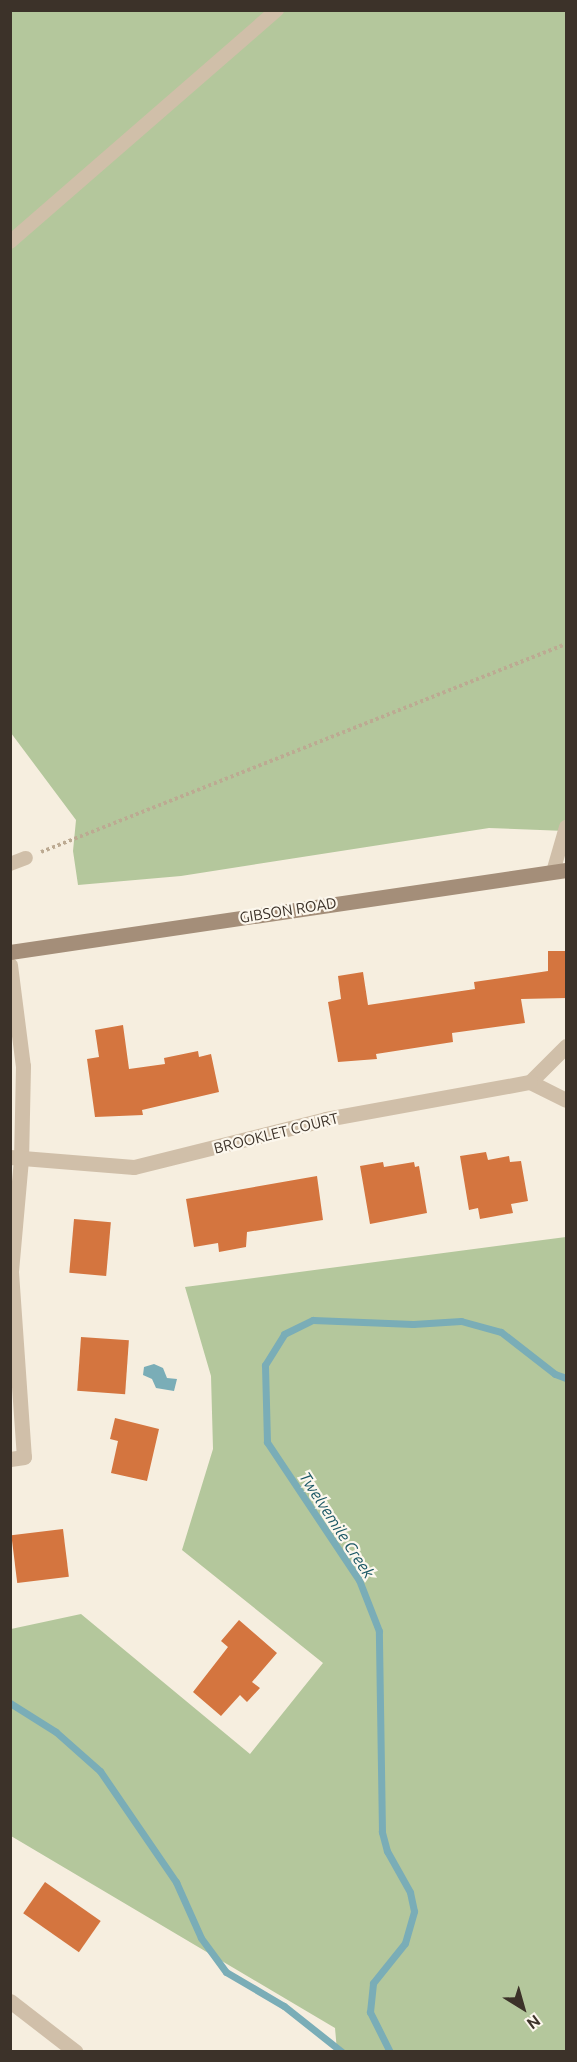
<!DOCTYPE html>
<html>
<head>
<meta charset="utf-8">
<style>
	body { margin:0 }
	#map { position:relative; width:577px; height:2062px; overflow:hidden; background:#f6eedf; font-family:Ubuntu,sans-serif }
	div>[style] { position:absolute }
	.green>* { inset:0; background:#b4c79c }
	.water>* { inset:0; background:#7aadb7 }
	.stream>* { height:7px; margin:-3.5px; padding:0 3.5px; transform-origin:3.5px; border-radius:3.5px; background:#7aadb7 }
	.building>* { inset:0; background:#d4753f; transform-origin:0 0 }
	.path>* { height:4px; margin-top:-2px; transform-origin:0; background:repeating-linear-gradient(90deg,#bcaa92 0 3px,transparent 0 6px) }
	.lane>* { height:14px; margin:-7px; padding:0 7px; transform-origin:7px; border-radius:7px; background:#d0bfa9 }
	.street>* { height:15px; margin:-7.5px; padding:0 7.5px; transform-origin:7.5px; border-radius:7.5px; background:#d0bfa9 }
	.secondary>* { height:15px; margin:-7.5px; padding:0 7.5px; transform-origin:7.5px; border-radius:7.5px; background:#a48e79 }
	span { translate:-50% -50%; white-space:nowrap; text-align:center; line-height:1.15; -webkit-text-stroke:4.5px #fcf7ed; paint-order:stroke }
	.street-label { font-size:15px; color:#3c3229 }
	.water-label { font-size:16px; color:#195664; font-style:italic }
	.frame { position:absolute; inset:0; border:12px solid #3c3229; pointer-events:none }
	.north { position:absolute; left:493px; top:1978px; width:60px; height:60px; -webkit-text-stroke:4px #fcf7ed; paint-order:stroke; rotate:143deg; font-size:16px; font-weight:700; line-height:24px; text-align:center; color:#3c3229 }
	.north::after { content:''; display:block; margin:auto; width:21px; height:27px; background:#3c3229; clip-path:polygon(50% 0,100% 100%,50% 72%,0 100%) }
</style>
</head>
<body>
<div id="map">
	<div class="green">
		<i style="clip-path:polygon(10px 11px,566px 11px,566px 831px,489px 828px,181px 876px,78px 885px,73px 851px,76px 820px,11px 733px)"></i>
		<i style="clip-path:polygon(566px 1237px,566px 2051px,337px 2051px,335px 2028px,11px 1836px,11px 1629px,81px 1614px,250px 1754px,323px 1663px,182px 1550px,213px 1449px,211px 1376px,185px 1287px)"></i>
	</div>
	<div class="water">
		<i style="clip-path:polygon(154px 1364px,163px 1368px,167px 1378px,177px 1379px,174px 1391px,156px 1388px,152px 1379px,143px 1375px,144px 1367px)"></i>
	</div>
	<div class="stream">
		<i style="left:10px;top:1703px;width:54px;rotate:32.2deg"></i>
		<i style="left:56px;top:1732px;width:59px;rotate:41.6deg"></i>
		<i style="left:100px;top:1771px;width:135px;rotate:55.6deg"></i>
		<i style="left:176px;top:1882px;width:61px;rotate:65.9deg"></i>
		<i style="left:201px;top:1938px;width:42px;rotate:53.7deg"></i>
		<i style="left:226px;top:1972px;width:67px;rotate:30.4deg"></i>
		<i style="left:284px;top:2006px;width:74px;rotate:38.4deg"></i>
		<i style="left:390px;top:2052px;width:45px;rotate:-116.6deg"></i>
		<i style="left:370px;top:2012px;width:29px;rotate:-84deg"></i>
		<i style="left:373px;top:1983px;width:51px;rotate:-51.3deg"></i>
		<i style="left:405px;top:1943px;width:33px;rotate:-74deg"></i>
		<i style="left:414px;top:1911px;width:19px;rotate:-102deg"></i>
		<i style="left:410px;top:1892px;width:47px;rotate:-119.3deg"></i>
		<i style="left:387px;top:1851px;width:20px;rotate:-105deg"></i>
		<i style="left:382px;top:1832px;width:201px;rotate:-90.9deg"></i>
		<i style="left:379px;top:1631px;width:55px;rotate:-111.4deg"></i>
		<i style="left:359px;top:1580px;width:166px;rotate:-123.7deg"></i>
		<i style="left:267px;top:1442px;width:77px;rotate:-91.5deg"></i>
		<i style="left:265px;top:1365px;width:36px;rotate:-58deg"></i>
		<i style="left:284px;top:1334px;width:32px;rotate:-26deg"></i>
		<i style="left:313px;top:1320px;width:100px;rotate:2.3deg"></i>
		<i style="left:413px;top:1324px;width:48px;rotate:-3.6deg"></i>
		<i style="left:461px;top:1321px;width:41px;rotate:15.4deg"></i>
		<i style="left:501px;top:1332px;width:68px;rotate:37.9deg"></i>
		<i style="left:555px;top:1374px;width:12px;rotate:20deg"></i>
	</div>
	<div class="building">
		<i style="clip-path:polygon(548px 951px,567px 951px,567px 998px,521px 999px,525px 1023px,452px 1033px,453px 1042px,376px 1054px,377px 1059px,338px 1062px,328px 1002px,341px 999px,338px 976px,363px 972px,368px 1005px,475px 989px,474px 982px,548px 971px)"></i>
		<i style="clip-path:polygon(123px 1025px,129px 1069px,165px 1064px,164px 1058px,198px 1051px,199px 1057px,211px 1054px,219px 1092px,142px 1110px,143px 1115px,95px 1117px,87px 1059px,99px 1057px,95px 1030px)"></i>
		<i style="clip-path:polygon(486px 1152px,488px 1160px,509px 1156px,510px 1162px,521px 1161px,528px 1201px,511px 1204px,513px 1213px,480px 1219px,478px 1208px,469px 1210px,460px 1156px)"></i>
		<i style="clip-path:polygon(383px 1162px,384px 1167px,414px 1162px,415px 1167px,419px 1166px,427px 1213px,370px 1224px,360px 1166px)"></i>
		<i style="clip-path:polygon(317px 1176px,323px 1220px,247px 1232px,246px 1247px,219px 1252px,218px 1243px,194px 1247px,186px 1199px)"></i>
		<i style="left:74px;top:1219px;width:37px;height:54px;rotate:5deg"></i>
		<i style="left:81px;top:1337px;width:48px;height:54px;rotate:4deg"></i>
		<i style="clip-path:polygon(115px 1418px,159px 1429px,147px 1481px,111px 1473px,118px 1441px,110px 1439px)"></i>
		<i style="left:63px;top:1529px;width:48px;height:52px;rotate:83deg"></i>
		<i style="clip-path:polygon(239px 1620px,277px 1653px,252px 1682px,260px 1688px,247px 1702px,240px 1695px,221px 1716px,193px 1692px,228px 1647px,221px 1641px)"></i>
		<i style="left:45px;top:1882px;width:68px;height:38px;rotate:35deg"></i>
	</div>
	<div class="path">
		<i style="left:41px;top:852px;width:565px;rotate:-21.61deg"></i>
	</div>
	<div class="lane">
		<i style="left:10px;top:242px;width:354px;rotate:-41deg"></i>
		<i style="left:10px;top:864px;width:17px;rotate:-21deg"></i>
		<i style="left:553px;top:872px;width:47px;rotate:-73.9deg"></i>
	</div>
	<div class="street">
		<i style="left:10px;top:965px;width:102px;rotate:82.7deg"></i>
		<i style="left:23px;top:1066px;width:93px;rotate:91.2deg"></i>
		<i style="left:21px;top:1159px;width:113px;rotate:95.1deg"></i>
		<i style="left:11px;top:1272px;width:185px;rotate:86deg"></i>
		<i style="left:24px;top:1457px;width:14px;rotate:172deg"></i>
		<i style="left:566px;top:1046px;width:51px;rotate:135deg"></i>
		<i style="left:530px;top:1082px;width:40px;rotate:26.6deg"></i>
		<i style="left:10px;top:1157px;width:124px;rotate:4.6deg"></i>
		<i style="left:134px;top:1167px;width:198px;rotate:-14deg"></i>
		<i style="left:326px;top:1119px;width:207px;rotate:-10.3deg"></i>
		<i style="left:10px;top:2001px;width:83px;rotate:37.7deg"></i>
	</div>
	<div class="secondary">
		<i style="left:10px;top:952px;width:562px;rotate:-8.39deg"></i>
	</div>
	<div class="street-label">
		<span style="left:288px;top:910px;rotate:-9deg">GIBSON ROAD</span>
		<span style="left:276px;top:1133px;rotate:-14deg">BROOKLET COURT</span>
	</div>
	<div class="water-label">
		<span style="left:337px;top:1525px;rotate:57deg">Twelvemile Creek</span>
	</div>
	<div class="frame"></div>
	<div class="north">N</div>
</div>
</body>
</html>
